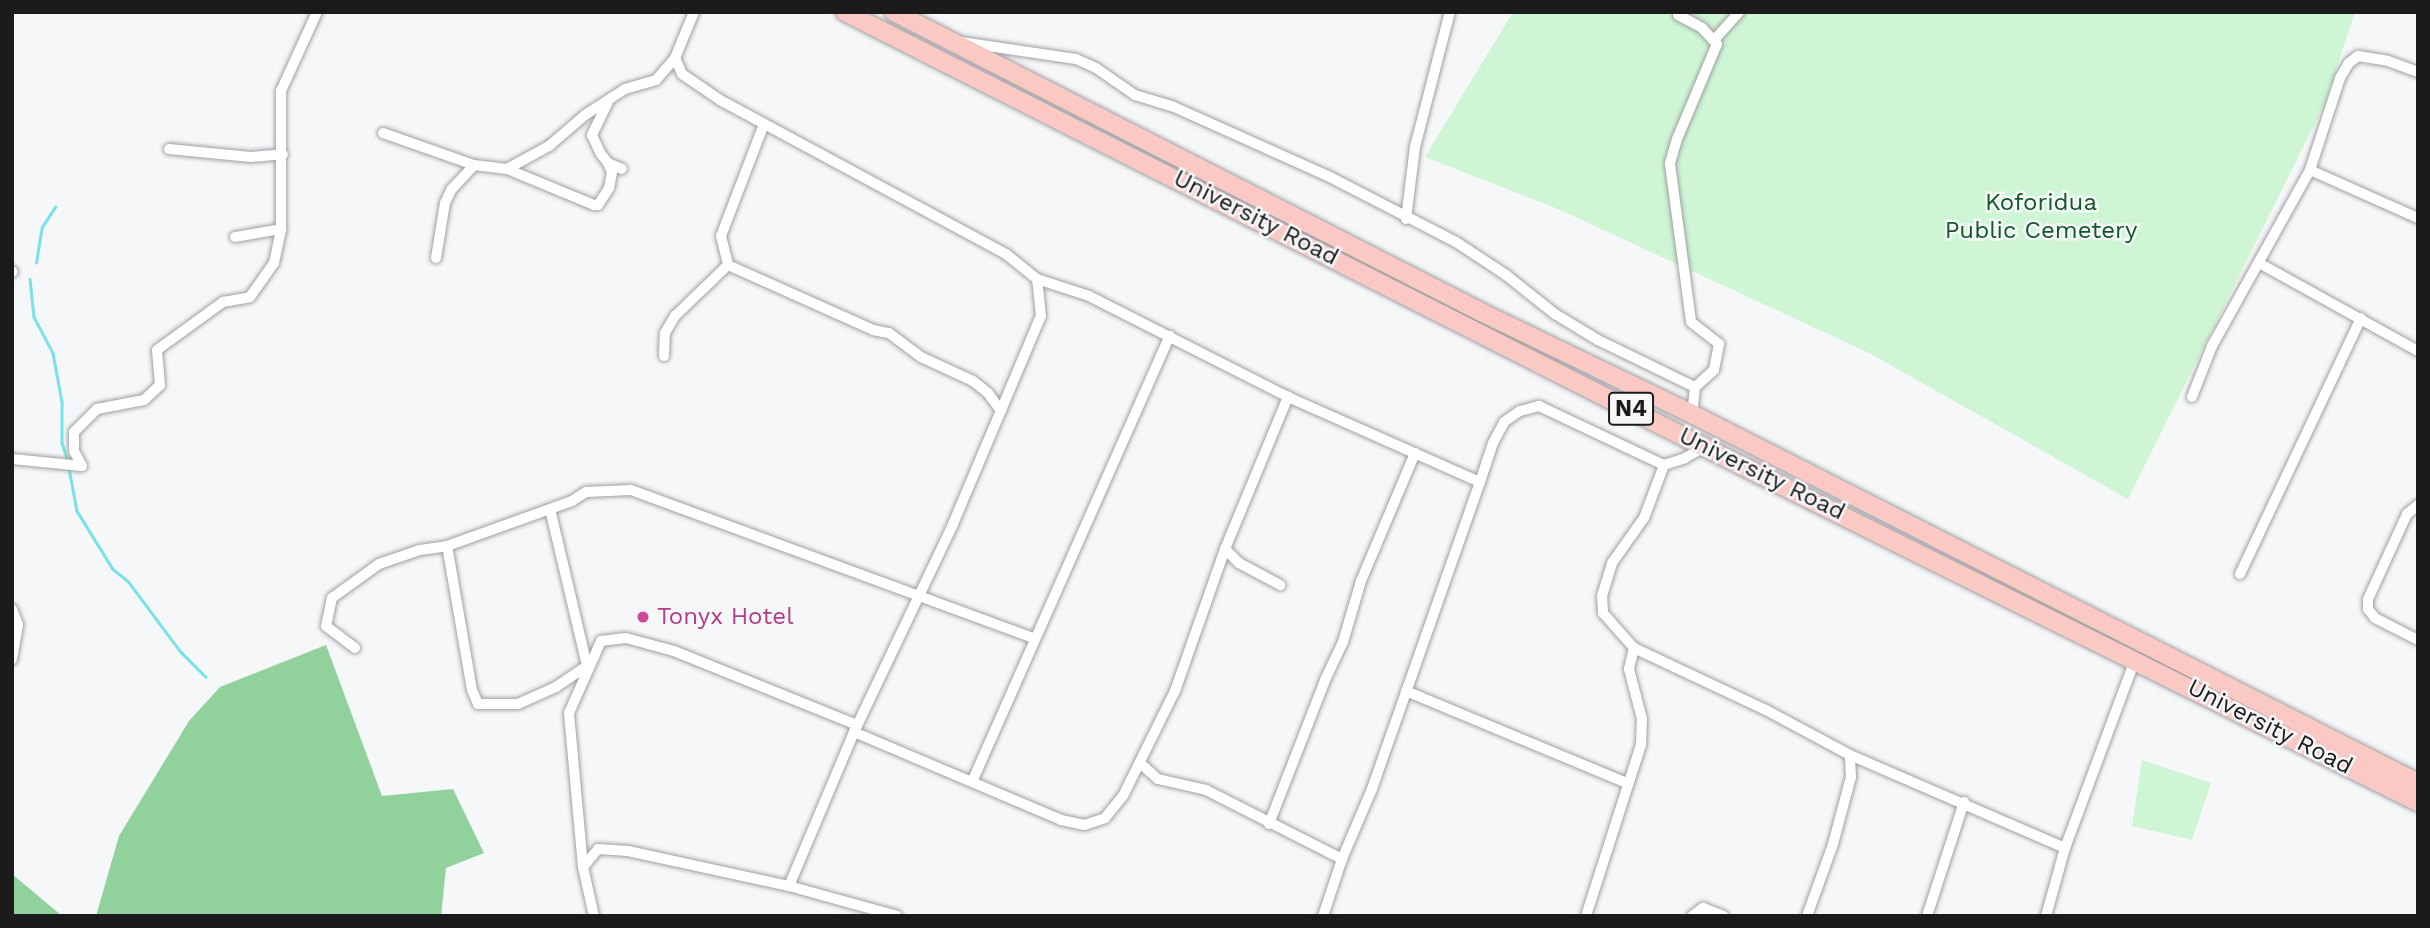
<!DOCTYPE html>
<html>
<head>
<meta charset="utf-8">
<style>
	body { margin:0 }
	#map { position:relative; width:2430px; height:928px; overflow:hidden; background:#f6f7f9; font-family:"Work Sans",sans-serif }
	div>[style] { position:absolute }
	.green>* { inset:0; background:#cef6d4 }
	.forest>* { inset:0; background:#90d19c }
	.stream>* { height:2.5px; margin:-1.25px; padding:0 1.25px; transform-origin:1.25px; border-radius:1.25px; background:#77e2e7 }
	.roads { filter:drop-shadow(0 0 2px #9fa0a2) drop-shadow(0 0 2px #9fa0a2) }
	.street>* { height:10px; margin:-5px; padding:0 5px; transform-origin:5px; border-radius:5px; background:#fff }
	.highway>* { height:18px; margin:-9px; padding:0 9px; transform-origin:9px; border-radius:9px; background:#fbc9c3 }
	.dots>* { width:19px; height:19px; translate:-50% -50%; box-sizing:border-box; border:4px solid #f6f7f9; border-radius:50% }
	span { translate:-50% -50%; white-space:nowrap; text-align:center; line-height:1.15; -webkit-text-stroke:5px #f6f7f9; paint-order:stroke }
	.shield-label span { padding:2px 5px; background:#f6f7f9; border:2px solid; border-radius:5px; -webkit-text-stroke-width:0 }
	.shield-label { font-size:23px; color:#1b1b1c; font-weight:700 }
	.park-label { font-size:24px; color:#115828 }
	.street-label { font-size:24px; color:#1b1b1c }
	.hotel-label { font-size:24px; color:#b23c85 }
	.left { translate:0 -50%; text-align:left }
	.frame { position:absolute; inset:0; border:14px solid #1b1b1c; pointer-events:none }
</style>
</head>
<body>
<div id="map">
	<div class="green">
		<i style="clip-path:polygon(1513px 12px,2355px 12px,2325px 103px,2128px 499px,1869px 353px,1558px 209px,1425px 157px)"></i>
		<i style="clip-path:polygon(2142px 760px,2211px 783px,2192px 840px,2132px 826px)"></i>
	</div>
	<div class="forest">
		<i style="clip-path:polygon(326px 645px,382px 796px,453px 789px,484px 853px,446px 868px,441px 916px,96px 916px,119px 836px,189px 721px,220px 687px)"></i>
		<i style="clip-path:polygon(12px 874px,62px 916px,12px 916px)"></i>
	</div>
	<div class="stream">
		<i style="left:36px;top:263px;width:36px;rotate:-81deg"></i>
		<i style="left:42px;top:227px;width:24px;rotate:-57deg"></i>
		<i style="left:30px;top:279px;width:38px;rotate:84deg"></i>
		<i style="left:34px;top:317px;width:41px;rotate:62.2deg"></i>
		<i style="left:53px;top:353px;width:50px;rotate:79.6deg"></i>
		<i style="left:62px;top:402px;width:41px;rotate:90deg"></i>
		<i style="left:62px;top:443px;width:20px;rotate:72deg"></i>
		<i style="left:69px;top:468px;width:44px;rotate:79.5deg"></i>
		<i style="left:77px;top:511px;width:68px;rotate:58.2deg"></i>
		<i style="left:113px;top:569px;width:19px;rotate:39deg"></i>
		<i style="left:128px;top:581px;width:89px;rotate:53.3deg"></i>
		<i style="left:181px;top:652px;width:35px;rotate:45deg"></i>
	</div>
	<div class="roads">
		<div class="street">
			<i style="left:694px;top:12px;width:50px;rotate:112.4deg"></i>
			<i style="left:675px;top:58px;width:17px;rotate:66deg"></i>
			<i style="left:682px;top:74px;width:46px;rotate:34.4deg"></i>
			<i style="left:720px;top:100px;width:325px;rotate:28.3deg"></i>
			<i style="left:1006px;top:254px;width:40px;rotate:39deg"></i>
			<i style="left:1037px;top:279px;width:55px;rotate:18.1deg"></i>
			<i style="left:1089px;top:296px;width:223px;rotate:26.9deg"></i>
			<i style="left:1288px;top:397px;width:210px;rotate:23.9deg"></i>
			<i style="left:1480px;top:482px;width:325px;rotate:109.4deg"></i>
			<i style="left:1372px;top:789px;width:76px;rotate:113.2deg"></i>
			<i style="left:1342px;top:859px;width:60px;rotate:108.4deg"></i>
			<i style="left:1678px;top:15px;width:27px;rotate:28deg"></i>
			<i style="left:1702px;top:28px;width:22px;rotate:47deg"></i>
			<i style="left:1717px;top:44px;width:103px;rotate:112.8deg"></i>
			<i style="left:1677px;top:139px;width:26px;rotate:106deg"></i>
			<i style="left:1670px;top:164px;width:159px;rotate:82.4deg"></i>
			<i style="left:1691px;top:322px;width:36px;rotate:38deg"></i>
			<i style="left:1719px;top:344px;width:26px;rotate:101deg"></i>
			<i style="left:1714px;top:370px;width:25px;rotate:138deg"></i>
			<i style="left:1695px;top:387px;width:27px;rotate:96deg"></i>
			<i style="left:1715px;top:39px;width:36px;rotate:-48deg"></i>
			<i style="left:961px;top:42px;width:116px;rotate:8.4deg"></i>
			<i style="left:1076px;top:59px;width:22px;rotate:24deg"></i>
			<i style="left:1096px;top:68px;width:47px;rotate:34.7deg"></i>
			<i style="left:1135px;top:95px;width:39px;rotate:17deg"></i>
			<i style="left:1172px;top:106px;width:171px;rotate:24.2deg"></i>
			<i style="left:1328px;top:176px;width:144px;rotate:27.3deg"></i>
			<i style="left:1456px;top:242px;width:60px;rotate:33.4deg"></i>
			<i style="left:1506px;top:275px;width:63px;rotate:38.5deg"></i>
			<i style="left:1555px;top:314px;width:50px;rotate:31.2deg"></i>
			<i style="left:1598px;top:340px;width:108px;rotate:25.9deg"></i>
			<i style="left:608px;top:102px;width:37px;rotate:116deg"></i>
			<i style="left:592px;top:135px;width:21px;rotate:65deg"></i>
			<i style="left:601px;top:154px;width:11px;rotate:52deg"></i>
			<i style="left:608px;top:163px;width:15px;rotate:23deg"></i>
			<i style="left:764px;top:124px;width:120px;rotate:111deg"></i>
			<i style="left:721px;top:236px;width:30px;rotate:76deg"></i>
			<i style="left:728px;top:265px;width:159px;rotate:24.1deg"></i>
			<i style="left:873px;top:330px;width:16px;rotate:11deg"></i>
			<i style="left:889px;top:333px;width:40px;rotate:37deg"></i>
			<i style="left:921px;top:357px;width:57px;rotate:24.8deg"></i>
			<i style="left:973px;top:381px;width:19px;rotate:39deg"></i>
			<i style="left:988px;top:393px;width:22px;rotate:54deg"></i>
			<i style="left:383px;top:133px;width:96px;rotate:19.4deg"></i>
			<i style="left:169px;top:149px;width:82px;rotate:5.6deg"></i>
			<i style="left:251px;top:157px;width:32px;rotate:-5deg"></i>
			<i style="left:507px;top:169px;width:94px;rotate:22.5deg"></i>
			<i style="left:594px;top:205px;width:4px"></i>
			<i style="left:598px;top:205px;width:20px;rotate:-57deg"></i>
			<i style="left:609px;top:188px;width:16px;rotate:-79deg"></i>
			<i style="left:612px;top:172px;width:10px;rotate:-114deg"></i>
			<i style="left:2310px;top:170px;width:118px;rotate:24deg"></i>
			<i style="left:1406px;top:219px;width:73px;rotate:-82.9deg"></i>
			<i style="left:1415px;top:147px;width:139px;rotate:-75.5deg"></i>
			<i style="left:235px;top:237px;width:47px;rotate:-9.9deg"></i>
			<i style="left:436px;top:258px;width:56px;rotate:-80.7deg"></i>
			<i style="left:445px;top:203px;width:14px;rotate:-65deg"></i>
			<i style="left:451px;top:190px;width:34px;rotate:-47deg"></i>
			<i style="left:474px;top:165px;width:33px;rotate:7deg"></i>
			<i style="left:507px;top:169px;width:48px;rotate:-28.7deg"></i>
			<i style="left:549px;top:146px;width:48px;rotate:-40.7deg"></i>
			<i style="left:585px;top:115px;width:48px;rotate:-33deg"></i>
			<i style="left:625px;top:89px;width:32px;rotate:-16deg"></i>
			<i style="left:656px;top:80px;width:29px;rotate:-49deg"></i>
			<i style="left:2259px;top:263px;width:182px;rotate:29deg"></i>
			<i style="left:12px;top:271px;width:1px;rotate:45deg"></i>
			<i style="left:664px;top:356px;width:23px;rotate:-88deg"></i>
			<i style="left:665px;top:333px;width:20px;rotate:-60deg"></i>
			<i style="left:675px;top:316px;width:74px;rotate:-43.9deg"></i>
			<i style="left:2192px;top:397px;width:55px;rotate:-68.6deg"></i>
			<i style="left:2212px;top:346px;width:201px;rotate:-60.9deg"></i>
			<i style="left:2310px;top:170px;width:97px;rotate:-71.9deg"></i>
			<i style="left:2340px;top:78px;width:17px;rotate:-59deg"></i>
			<i style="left:2349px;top:63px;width:11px;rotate:-38deg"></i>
			<i style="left:2358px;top:56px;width:30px;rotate:9deg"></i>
			<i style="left:2388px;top:61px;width:32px;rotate:20deg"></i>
			<i style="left:12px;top:459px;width:70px;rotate:5.7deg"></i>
			<i style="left:82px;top:466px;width:17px;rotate:-118deg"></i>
			<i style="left:74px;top:451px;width:19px;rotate:-90deg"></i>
			<i style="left:74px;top:432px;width:33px;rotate:-45deg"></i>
			<i style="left:97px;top:409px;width:48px;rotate:-10.8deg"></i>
			<i style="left:144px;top:400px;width:22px;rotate:-43deg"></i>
			<i style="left:160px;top:385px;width:35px;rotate:-95deg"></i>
			<i style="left:157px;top:350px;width:82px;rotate:-36deg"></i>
			<i style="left:223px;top:302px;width:27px;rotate:-10deg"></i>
			<i style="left:250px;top:297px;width:42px;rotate:-54.8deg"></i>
			<i style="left:274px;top:263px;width:35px;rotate:-78deg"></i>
			<i style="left:281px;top:229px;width:138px;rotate:-90deg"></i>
			<i style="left:281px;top:91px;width:87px;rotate:-65.5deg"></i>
			<i style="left:1480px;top:482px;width:41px;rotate:-71.6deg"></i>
			<i style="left:1493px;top:443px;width:24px;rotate:-62deg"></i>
			<i style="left:1504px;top:422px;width:19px;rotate:-35deg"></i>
			<i style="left:1520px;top:411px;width:20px;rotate:-15deg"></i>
			<i style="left:1539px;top:406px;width:138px;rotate:25.3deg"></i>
			<i style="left:1664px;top:465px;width:22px;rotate:-18deg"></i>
			<i style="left:1685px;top:458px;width:22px;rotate:-30deg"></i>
			<i style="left:2418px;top:505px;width:14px;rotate:141deg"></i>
			<i style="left:2407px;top:514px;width:94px;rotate:114.6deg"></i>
			<i style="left:2368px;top:599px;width:10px;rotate:90deg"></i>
			<i style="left:2368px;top:609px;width:11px;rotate:52deg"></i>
			<i style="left:2375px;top:618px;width:48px;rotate:27.1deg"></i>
			<i style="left:550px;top:509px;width:161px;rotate:76.7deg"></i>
			<i style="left:1225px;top:549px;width:20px;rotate:45deg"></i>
			<i style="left:1239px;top:563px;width:47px;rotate:28.2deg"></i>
			<i style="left:2240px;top:574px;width:283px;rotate:-64.7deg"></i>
			<i style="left:12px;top:609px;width:17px;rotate:69deg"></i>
			<i style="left:18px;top:625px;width:35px;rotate:100deg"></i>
			<i style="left:355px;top:648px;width:36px;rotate:-143deg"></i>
			<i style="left:326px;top:626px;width:29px;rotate:-78deg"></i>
			<i style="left:332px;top:598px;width:58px;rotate:-35.9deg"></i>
			<i style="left:379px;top:564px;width:43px;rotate:-18.9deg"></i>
			<i style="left:420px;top:550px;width:27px;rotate:-8deg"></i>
			<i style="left:1634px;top:648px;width:146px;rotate:25.2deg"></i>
			<i style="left:1766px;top:710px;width:95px;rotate:28.2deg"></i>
			<i style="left:1850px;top:755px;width:234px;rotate:23.4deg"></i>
			<i style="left:587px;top:666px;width:37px;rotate:146deg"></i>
			<i style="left:556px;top:687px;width:42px;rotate:155.9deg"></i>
			<i style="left:518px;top:704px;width:40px;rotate:180deg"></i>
			<i style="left:478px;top:704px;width:15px;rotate:-113deg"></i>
			<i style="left:472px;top:690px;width:146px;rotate:-99.8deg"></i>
			<i style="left:447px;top:546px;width:133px;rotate:-19.8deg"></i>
			<i style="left:572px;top:501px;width:17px;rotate:-33deg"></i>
			<i style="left:586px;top:492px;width:45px;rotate:-2.5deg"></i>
			<i style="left:631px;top:490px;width:429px;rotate:20.2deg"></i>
			<i style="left:1406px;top:691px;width:239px;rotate:22.6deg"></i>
			<i style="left:854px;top:732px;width:225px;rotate:23deg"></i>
			<i style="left:1061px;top:820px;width:24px;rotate:12deg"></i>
			<i style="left:1084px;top:825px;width:22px;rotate:-18deg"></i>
			<i style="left:1105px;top:818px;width:28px;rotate:-51deg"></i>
			<i style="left:1123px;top:796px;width:117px;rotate:-63.7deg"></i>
			<i style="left:1175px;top:691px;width:151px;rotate:-70.6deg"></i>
			<i style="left:1225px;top:549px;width:165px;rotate:-67.5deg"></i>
			<i style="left:1140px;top:763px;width:24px;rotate:42deg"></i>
			<i style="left:1158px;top:779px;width:49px;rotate:12.9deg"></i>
			<i style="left:1206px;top:790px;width:153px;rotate:26.9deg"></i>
			<i style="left:972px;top:782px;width:488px;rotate:-66.1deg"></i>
			<i style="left:1269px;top:824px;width:155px;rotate:-68.7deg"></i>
			<i style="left:1325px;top:680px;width:42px;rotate:-64.7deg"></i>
			<i style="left:1343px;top:642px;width:64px;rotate:-73.6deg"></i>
			<i style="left:1361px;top:581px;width:139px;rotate:-67.1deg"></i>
			<i style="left:583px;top:867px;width:155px;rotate:-95.2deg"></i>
			<i style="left:569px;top:713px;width:79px;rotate:-66deg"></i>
			<i style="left:601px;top:641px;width:25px;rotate:-7deg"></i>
			<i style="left:626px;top:638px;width:50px;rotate:15.2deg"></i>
			<i style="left:674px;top:651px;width:197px;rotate:22deg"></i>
			<i style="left:789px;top:886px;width:167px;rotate:-67.1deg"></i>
			<i style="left:854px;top:732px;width:230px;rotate:-64.5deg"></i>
			<i style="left:953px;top:524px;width:226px;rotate:-67.1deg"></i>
			<i style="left:1041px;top:316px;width:37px;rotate:-96deg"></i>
			<i style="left:594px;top:916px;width:50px;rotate:-102.7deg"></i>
			<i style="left:583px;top:867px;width:23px;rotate:-50deg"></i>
			<i style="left:598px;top:849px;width:30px;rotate:4deg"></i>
			<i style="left:628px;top:851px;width:165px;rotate:12.3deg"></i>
			<i style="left:789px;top:886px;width:112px;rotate:15.5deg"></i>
			<i style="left:1586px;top:916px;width:180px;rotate:-72.2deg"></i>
			<i style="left:1641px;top:745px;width:26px;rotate:-88deg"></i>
			<i style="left:1642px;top:719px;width:52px;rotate:-104.6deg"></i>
			<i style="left:1629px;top:669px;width:22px;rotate:-77deg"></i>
			<i style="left:1634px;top:648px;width:47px;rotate:-131.5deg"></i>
			<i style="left:1603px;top:613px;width:17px;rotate:-93deg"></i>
			<i style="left:1602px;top:596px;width:34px;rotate:-73deg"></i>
			<i style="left:1612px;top:563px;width:55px;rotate:-54.6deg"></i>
			<i style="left:1644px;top:518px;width:57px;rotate:-69.3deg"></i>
			<i style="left:1692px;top:916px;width:14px;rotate:-36deg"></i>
			<i style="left:1703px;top:908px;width:22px;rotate:21deg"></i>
			<i style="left:1807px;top:916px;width:77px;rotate:-70.1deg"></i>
			<i style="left:1833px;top:844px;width:69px;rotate:-75deg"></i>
			<i style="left:1851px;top:777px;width:22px;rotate:-93deg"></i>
			<i style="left:1927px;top:916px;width:120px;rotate:-72deg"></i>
			<i style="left:2046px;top:916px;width:71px;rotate:-74.4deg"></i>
			<i style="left:2065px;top:848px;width:201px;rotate:-69.6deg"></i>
		</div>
		<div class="highway">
			<i style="left:845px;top:12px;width:963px;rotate:26.86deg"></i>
			<i style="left:1704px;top:447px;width:797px;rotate:26.44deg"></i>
			<i style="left:894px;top:12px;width:661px;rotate:27.07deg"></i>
			<i style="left:1483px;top:313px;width:232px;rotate:25.8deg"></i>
			<i style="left:1692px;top:414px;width:814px;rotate:26.94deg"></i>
		</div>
	</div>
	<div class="dots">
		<i style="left:643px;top:617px;background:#d1479c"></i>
	</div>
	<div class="shield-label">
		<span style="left:1631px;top:409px">N4</span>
	</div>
	<div class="park-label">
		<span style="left:2041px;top:217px">Koforidua<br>Public Cemetery</span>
	</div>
	<div class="street-label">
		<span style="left:1256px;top:218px;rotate:27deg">University Road</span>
		<span style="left:1762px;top:474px;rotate:26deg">University Road</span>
		<span style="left:2270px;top:727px;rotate:27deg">University Road</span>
	</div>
	<div class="hotel-label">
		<span class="left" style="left:657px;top:617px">Tonyx Hotel</span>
	</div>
	<div class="frame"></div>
</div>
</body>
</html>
